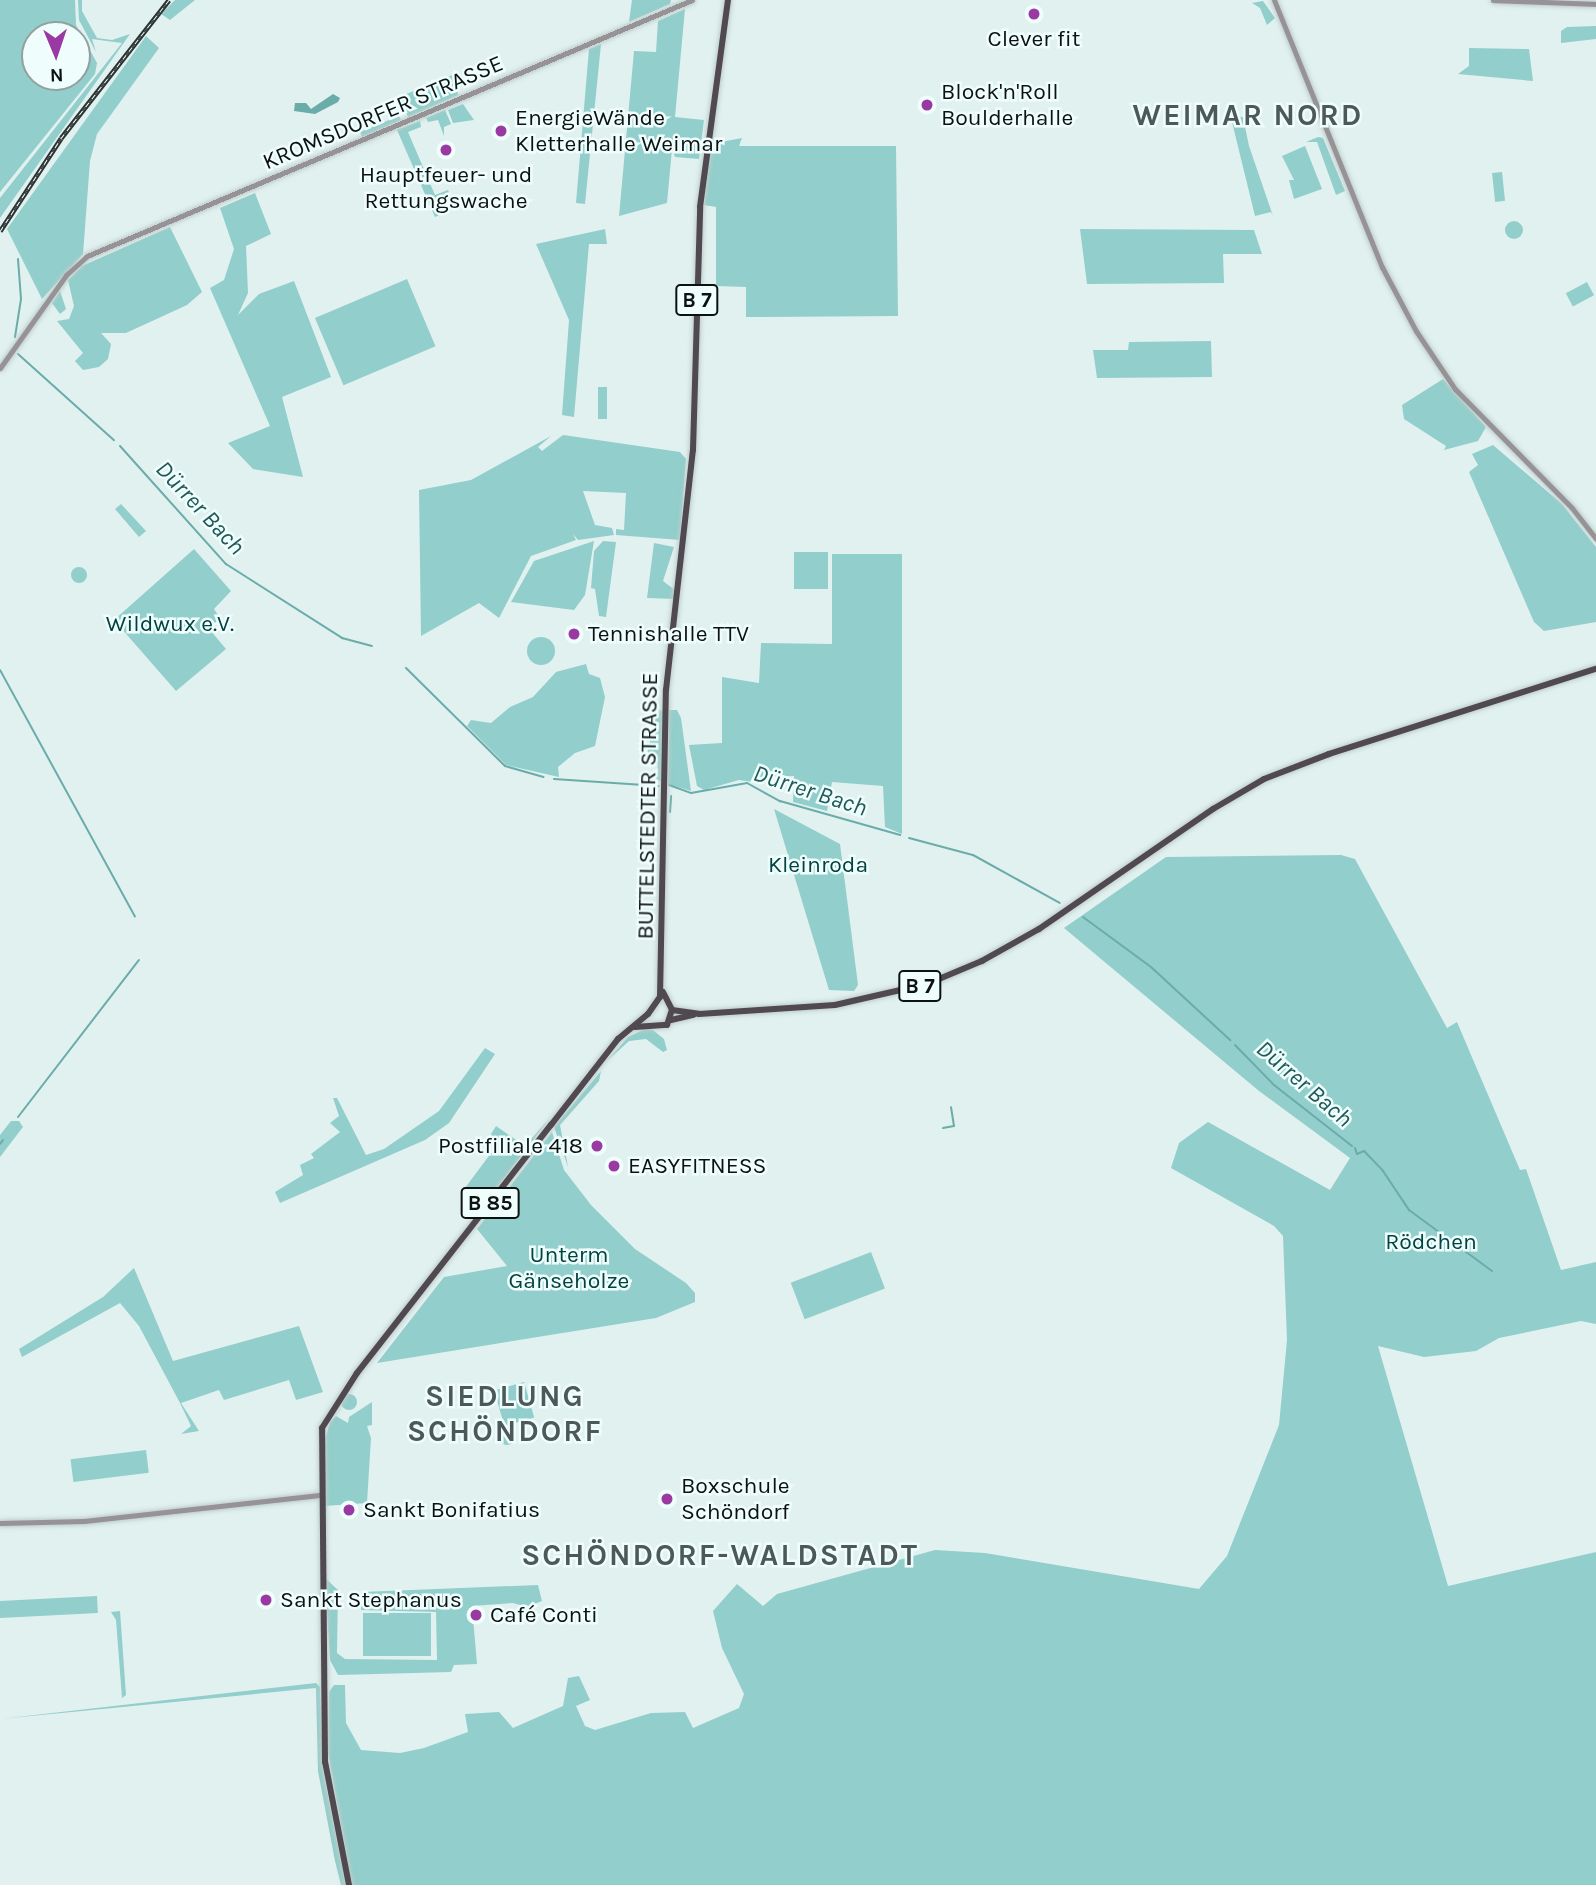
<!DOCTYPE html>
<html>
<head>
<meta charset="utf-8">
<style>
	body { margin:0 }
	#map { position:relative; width:1596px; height:1885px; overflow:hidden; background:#e1f1f0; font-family:Karla,sans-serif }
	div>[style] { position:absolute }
	.green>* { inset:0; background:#92cecb; transform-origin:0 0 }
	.round { border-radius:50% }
	.water>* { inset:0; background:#69aca9 }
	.stream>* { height:2px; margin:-1px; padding:0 1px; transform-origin:1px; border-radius:1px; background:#69aca9 }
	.roads { filter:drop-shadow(0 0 2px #bfcdcc) drop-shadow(0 0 2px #bfcdcc) }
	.tertiary>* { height:5px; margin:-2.5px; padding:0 2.5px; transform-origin:2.5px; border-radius:2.5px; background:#969296 }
	.primary>* { height:6px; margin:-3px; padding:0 3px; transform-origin:3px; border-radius:3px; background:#504950 }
	.rail>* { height:4.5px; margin-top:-2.25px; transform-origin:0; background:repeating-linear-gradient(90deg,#effefd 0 5px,#2b3232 0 10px); box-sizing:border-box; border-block:2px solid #2b3232 }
	.dots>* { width:19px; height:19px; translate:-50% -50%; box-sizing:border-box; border:4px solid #effefd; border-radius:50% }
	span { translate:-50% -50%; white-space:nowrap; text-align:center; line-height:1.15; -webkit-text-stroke:5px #effefd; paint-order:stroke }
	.shield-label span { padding:2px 5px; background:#effefd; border:2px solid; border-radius:5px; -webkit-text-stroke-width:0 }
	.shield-label { font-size:21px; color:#0c1111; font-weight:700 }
	.poi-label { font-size:23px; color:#0c1111 }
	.left { translate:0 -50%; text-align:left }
	.right { translate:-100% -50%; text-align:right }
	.street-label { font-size:23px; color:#0c1111 }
	.park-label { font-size:23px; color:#014341 }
	.water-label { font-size:24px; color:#205957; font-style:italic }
	.district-label { font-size:30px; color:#4c5958; font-weight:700; letter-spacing:2px }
	.north { position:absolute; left:21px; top:21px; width:70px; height:70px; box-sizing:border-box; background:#effefd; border:2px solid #949f9f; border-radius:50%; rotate:178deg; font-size:19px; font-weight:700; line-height:28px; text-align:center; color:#0c1111 }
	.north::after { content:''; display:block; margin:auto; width:24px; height:32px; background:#9a39a1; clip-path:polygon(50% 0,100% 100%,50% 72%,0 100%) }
</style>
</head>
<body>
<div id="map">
	<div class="green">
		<i style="clip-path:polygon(evenodd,0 0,75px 0,76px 25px,97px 63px,95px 74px,0 192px,0 0,35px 35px,77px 35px,77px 77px,35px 77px,35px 35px)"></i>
		<i style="clip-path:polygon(78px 0,82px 0,82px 11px,97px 38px,112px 40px,130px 34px,0 218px,0 198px,122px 43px,92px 39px,96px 52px,79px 20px)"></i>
		<i style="clip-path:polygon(175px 0,195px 0,170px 20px,161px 14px)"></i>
		<i style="clip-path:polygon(632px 0,671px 0,670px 4px,629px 22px)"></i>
		<i style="clip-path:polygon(1263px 1px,1275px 18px,1267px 25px,1260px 8px,1252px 3px)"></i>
		<i style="clip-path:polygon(685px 9px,675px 117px,704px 120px,699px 159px,675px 157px,672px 149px,667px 203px,619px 216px,634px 51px,656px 52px,658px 21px)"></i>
		<i style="clip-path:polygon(1596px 26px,1596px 39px,1561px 43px,1561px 31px,1567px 27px)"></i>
		<i style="clip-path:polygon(146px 36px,159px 48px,97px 134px,90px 161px,83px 254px,42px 299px,7px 229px)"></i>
		<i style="clip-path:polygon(601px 44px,585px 204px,576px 203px,589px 49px)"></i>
		<i style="clip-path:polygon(1469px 48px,1529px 49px,1533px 81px,1458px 74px,1469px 66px)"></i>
		<i style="clip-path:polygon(455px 74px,458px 95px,408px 117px,406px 112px,398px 115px,394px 106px,380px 111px,377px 106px)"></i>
		<i style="clip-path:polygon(463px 104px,474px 120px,453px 123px,448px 110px)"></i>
		<i style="clip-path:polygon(445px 110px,451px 124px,444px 127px,444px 136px,438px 120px,428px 122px,426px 118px)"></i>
		<i style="clip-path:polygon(399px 116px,401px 120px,362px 137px,360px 132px)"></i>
		<i style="clip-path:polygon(1243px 117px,1249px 146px,1273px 216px,1271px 212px,1255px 216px,1231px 118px)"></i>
		<i style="clip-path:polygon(420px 121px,421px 127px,408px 132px,435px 195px,448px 190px,455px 208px,435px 217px,397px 130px)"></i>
		<i style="clip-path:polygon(1318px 137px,1323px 138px,1345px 191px,1336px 195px,1317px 142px,1306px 142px)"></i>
		<i style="clip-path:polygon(742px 138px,739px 146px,896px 146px,898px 316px,746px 317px,746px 287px,716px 286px,716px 207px,704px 205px,711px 144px)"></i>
		<i style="clip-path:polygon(1305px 146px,1322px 189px,1294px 199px,1289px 180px,1294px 180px,1282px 156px)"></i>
		<i style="left:1502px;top:172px;width:29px;height:10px;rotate:84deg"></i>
		<i style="clip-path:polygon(255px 193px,271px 234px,246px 246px,248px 293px,238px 315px,259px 294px,294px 281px,331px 377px,282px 397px,303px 477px,253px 469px,228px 443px,270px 426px,210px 288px,224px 280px,234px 249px,220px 208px)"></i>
		<i class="round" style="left:1505px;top:221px;width:18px;height:18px"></i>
		<i style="clip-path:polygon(170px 227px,202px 292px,187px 305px,126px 333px,101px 333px,111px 344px,108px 359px,99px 367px,83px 370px,75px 361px,83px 353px,57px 321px,69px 319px,74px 306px,68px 280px,82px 266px)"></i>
		<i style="clip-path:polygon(605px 229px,607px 244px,589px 244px,574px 417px,562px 415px,569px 320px,536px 244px)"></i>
		<i style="clip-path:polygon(1080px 229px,1254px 230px,1262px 254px,1223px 254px,1224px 283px,1087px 284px)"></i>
		<i style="left:407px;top:279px;width:73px;height:100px;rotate:67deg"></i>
		<i style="left:1587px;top:282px;width:15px;height:24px;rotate:62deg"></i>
		<i style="clip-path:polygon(60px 291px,66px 309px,60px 314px,52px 303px)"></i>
		<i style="clip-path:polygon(1211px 341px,1212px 377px,1097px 378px,1093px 350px,1128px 350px,1129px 342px)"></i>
		<i style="clip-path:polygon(1443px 379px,1486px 427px,1478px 441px,1444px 450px,1446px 446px,1404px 419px,1402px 405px)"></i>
		<i style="left:598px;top:387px;width:9px;height:32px"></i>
		<i style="clip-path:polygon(563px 435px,680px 452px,686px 459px,680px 540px,616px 535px,616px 529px,624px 530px,626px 493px,583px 491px,595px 525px,612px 528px,614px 535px,578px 540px,573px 534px,576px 540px,531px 556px,499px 618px,479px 603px,421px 636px,419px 490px,471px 480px,551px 436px,538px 447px,542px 451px)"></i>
		<i style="clip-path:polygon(1493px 445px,1562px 504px,1596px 547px,1596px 622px,1544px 631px,1534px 622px,1469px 472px,1478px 465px,1472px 454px)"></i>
		<i style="clip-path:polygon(121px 504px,146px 531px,139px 537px,115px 509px)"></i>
		<i style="clip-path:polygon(594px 541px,585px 595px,574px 610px,511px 602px,534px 561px)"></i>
		<i style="clip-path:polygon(603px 541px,616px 542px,606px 617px,599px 616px,595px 589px,591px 588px,594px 551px)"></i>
		<i style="clip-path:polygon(654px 543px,674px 547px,663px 581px,675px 590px,674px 599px,647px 598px)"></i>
		<i style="clip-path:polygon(194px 549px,231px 591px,214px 609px,220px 618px,210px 630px,226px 649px,176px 691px,114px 620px)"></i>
		<i style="left:794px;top:552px;width:34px;height:37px"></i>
		<i style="clip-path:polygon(832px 554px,902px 554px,902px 834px,885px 827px,883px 786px,832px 782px,827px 811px,793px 802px,794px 776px,754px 777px,753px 782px,739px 780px,704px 790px,697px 786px,689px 745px,722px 743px,722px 677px,759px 683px,761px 643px,832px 644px)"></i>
		<i class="round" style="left:71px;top:567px;width:16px;height:16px"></i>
		<i class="round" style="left:527px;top:637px;width:28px;height:28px"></i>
		<i style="clip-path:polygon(586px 664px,589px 674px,600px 678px,605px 697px,595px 746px,575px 753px,558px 767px,559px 777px,506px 765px,467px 726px,471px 720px,491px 723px,510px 707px,533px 697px,556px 672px)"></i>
		<i style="clip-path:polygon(663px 710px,661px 781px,656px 780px,658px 764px,647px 754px,657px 711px)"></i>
		<i style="clip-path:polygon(669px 710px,677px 710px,681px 718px,691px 791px,668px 784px)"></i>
		<i style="clip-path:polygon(774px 809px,840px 844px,858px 985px,854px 991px,829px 990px)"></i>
		<i style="clip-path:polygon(1341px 855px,1355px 859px,1447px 1028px,1457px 1022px,1520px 1170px,1526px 1169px,1561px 1270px,1596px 1262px,1596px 1324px,1581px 1321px,1499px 1338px,1476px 1351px,1424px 1357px,1378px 1346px,1448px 1586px,1596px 1552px,1596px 1885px,352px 1885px,328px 1753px,329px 1692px,334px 1685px,345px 1685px,346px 1723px,361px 1750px,400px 1753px,424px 1748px,468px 1732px,465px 1714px,499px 1712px,513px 1728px,563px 1706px,568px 1678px,579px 1676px,590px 1700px,576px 1706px,585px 1726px,595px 1730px,651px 1713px,685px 1712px,693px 1728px,739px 1708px,744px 1694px,722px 1648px,713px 1611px,737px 1584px,763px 1606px,777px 1594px,935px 1550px,985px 1553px,1199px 1589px,1227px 1556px,1279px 1425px,1287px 1340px,1283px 1236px,1274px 1226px,1171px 1168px,1179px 1143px,1208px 1122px,1330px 1190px,1350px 1158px,1259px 1091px,1064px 928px,1166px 857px)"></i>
		<i style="clip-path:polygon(649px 1027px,664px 1039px,667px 1050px,663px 1052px,646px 1039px,629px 1041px,607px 1061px,628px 1037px)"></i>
		<i style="clip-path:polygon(485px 1048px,495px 1054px,449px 1123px,425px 1140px,280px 1203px,275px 1192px,303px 1175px,300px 1165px,314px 1158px,311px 1154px,340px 1132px,330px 1123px,339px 1116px,333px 1098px,337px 1098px,366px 1155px,384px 1149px,439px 1111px)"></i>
		<i style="clip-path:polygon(601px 1071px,599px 1081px,560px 1125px,568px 1167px,554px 1127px)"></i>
		<i style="clip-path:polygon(549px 1119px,486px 1202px,465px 1188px,497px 1145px,491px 1134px,496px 1126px,525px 1146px)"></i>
		<i style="clip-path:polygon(11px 1121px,19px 1121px,23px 1127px,0 1157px,0 1135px)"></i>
		<i style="clip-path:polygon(552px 1132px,564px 1170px,591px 1205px,635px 1249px,686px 1283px,695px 1293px,695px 1302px,656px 1318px,377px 1363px,444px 1277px,507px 1266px,477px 1229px)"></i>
		<i style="left:871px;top:1252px;width:39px;height:86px;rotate:69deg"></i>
		<i style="clip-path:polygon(134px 1268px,173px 1361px,299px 1326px,323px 1392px,296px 1400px,289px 1380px,224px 1400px,219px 1390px,181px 1403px,199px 1431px,181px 1434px,191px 1426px,180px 1403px,139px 1326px,120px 1303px,22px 1357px,19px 1349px,103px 1297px)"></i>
		<i style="left:524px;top:1382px;width:37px;height:31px;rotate:74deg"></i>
		<i class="round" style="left:341px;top:1394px;width:16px;height:16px"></i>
		<i style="clip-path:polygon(372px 1402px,372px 1425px,367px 1426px,371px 1438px,367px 1503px,324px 1506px,323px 1447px,330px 1422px,336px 1416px,348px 1423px,349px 1417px)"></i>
		<i class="round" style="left:498px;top:1427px;width:18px;height:18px"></i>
		<i style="left:146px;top:1450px;width:23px;height:76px;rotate:83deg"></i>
		<i style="clip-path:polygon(325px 1578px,338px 1590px,337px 1653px,345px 1659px,437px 1660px,436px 1612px,361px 1610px,362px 1592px,538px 1585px,542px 1601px,527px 1607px,513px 1603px,472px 1606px,477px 1664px,454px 1665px,451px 1672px,338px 1675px,330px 1660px)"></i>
		<i style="left:97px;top:1596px;width:17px;height:98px;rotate:87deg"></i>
		<i style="clip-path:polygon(120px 1611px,126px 1695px,122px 1698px,116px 1620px,111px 1612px)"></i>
		<i style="left:363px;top:1613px;width:68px;height:43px"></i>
		<i style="clip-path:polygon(316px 1683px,320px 1687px,323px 1771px,346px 1885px,341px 1885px,335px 1861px,318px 1771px,316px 1688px,0 1719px)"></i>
	</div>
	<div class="water">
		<i style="clip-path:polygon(333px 94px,340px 98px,338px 102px,315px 114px,294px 111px,295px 103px,306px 103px,311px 109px)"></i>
	</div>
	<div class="stream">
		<i style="left:15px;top:337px;width:38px;rotate:-81deg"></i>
		<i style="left:21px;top:299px;width:40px;rotate:-94.3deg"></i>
		<i style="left:18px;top:354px;width:129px;rotate:41.9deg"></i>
		<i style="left:120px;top:446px;width:159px;rotate:48.1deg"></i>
		<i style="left:226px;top:564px;width:138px;rotate:32.5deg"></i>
		<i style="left:342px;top:638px;width:31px;rotate:15deg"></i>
		<i style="left:406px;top:668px;width:139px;rotate:44.7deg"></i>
		<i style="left:505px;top:766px;width:40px;rotate:16deg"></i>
		<i style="left:0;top:670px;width:281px;rotate:61.3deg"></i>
		<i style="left:554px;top:779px;width:105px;rotate:3.8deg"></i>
		<i style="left:669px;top:785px;width:23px;rotate:20deg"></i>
		<i style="left:691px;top:793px;width:57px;rotate:-10.1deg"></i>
		<i style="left:747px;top:783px;width:38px;rotate:29deg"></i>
		<i style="left:780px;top:801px;width:125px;rotate:15.8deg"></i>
		<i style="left:670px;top:812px;width:16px;rotate:-86deg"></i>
		<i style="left:909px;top:838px;width:66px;rotate:14.9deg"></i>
		<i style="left:973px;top:855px;width:99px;rotate:28.9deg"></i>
		<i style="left:1083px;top:917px;width:84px;rotate:36.3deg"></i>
		<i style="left:1151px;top:967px;width:108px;rotate:42.7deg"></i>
		<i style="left:1235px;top:1045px;width:56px;rotate:45.7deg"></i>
		<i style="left:1274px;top:1085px;width:99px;rotate:38deg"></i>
		<i style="left:18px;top:1117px;width:198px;rotate:-52.4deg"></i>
		<i style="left:943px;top:1128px;width:11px;rotate:-10deg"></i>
		<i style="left:954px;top:1126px;width:19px;rotate:-99deg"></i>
		<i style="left:0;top:1144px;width:5px;rotate:-53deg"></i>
		<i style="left:1355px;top:1148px;width:6px;rotate:72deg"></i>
		<i style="left:1357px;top:1154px;width:8px;rotate:-23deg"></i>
		<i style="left:1364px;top:1151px;width:28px;rotate:46deg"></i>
		<i style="left:1383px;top:1171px;width:47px;rotate:56.3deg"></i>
		<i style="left:1409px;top:1210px;width:103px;rotate:36.3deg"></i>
	</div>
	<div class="roads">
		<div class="tertiary">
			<i style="left:1274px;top:0;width:288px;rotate:68deg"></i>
			<i style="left:1382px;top:267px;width:72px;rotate:62deg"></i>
			<i style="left:1416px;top:331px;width:70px;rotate:56.1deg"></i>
			<i style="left:1455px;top:389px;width:167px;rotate:45.5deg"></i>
			<i style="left:1572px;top:508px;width:39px;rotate:52deg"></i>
			<i style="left:1493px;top:0;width:103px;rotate:2.2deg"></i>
			<i style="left:0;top:368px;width:114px;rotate:-54.6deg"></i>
			<i style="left:66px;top:275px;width:28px;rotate:-42deg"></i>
			<i style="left:87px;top:256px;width:657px;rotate:-22.94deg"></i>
			<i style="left:0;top:1523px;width:84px;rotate:-1.4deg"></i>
			<i style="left:84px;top:1521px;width:237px;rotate:-6.3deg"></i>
		</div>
		<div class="primary">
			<i style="left:663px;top:992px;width:20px;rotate:63deg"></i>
			<i style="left:672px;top:1010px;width:27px;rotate:8deg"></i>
			<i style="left:699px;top:1014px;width:136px;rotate:-3.8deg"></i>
			<i style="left:835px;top:1005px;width:94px;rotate:-12.9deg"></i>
			<i style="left:927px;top:984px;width:60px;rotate:-22.7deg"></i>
			<i style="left:982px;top:961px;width:65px;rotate:-29.3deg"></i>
			<i style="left:1039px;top:929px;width:211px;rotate:-34.6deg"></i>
			<i style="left:1213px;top:809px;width:59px;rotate:-30.5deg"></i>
			<i style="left:1264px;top:779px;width:70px;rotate:-21deg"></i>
			<i style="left:1329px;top:754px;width:280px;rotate:-17.7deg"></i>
			<i style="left:671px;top:1020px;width:23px;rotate:-13deg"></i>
			<i style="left:635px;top:1027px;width:32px;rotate:-4deg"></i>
			<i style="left:667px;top:1025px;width:16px;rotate:-72deg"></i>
			<i style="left:349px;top:1885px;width:125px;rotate:-101deg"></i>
			<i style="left:325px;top:1762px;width:334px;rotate:-90.5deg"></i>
			<i style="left:322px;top:1428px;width:65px;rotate:-57.5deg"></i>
			<i style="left:357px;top:1373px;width:315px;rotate:-52deg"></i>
			<i style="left:551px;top:1125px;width:109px;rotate:-52.1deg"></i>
			<i style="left:618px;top:1039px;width:39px;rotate:-40deg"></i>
			<i style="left:648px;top:1014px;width:21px;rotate:-55deg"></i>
			<i style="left:660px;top:997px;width:307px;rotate:-88.9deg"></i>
			<i style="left:666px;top:690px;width:242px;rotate:-83.6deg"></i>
			<i style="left:693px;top:450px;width:243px;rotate:-88.3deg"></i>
			<i style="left:700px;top:207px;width:209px;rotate:-82.3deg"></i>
		</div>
	</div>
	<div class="rail">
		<i style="left:0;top:231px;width:111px;rotate:-56.7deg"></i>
		<i style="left:61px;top:138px;width:175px;rotate:-52deg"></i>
	</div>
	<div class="dots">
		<i style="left:1034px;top:14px;background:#9a39a1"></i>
		<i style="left:927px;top:105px;background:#9a39a1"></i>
		<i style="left:501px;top:131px;background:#9a39a1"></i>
		<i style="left:446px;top:150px;background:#9a39a1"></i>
		<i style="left:574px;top:634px;background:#9a39a1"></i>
		<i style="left:597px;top:1146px;background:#9a39a1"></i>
		<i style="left:614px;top:1166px;background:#9a39a1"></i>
		<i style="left:667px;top:1499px;background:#9a39a1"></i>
		<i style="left:349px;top:1510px;background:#9a39a1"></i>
		<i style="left:266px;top:1600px;background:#9a39a1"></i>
		<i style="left:476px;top:1615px;background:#9a39a1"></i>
	</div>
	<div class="shield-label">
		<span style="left:697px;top:300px">B 7</span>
		<span style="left:920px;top:986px">B 7</span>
		<span style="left:490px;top:1203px">B 85</span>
	</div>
	<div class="poi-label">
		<span style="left:1034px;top:39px">Clever fit</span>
		<span class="left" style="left:941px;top:105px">Block'n'Roll<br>Boulderhalle</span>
		<span class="left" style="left:515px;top:131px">EnergieWände<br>Kletterhalle Weimar</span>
		<span style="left:446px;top:188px">Hauptfeuer- und<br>Rettungswache</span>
		<span class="left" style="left:588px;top:634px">Tennishalle TTV</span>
		<span class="right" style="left:583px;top:1146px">Postfiliale 418</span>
		<span class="left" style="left:628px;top:1166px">EASYFITNESS</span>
		<span class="left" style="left:681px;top:1499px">Boxschule<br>Schöndorf</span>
		<span class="left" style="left:363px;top:1510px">Sankt Bonifatius</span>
		<span class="left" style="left:280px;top:1600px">Sankt Stephanus</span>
		<span class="left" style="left:490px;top:1615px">Café Conti</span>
	</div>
	<div class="street-label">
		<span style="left:383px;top:113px;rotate:-23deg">KROMSDORFER STRASSE</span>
		<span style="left:648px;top:806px;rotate:-89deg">BUTTELSTEDTER STRASSE</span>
	</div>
	<div class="park-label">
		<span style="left:170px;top:624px">Wildwux e.V.</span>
		<span style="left:818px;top:865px">Kleinroda</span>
		<span style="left:1431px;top:1242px">Rödchen</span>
		<span style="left:569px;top:1268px">Unterm<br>Gänseholze</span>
	</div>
	<div class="water-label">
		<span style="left:200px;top:508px;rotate:47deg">Dürrer Bach</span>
		<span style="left:810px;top:791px;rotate:18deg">Dürrer Bach</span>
		<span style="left:1304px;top:1084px;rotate:41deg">Dürrer Bach</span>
	</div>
	<div class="district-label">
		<span style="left:1248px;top:115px">WEIMAR NORD</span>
		<span style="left:505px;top:1413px">SIEDLUNG<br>SCHÖNDORF</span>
		<span style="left:720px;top:1555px">SCHÖNDORF-WALDSTADT</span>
	</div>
	<div class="north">N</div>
</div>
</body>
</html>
